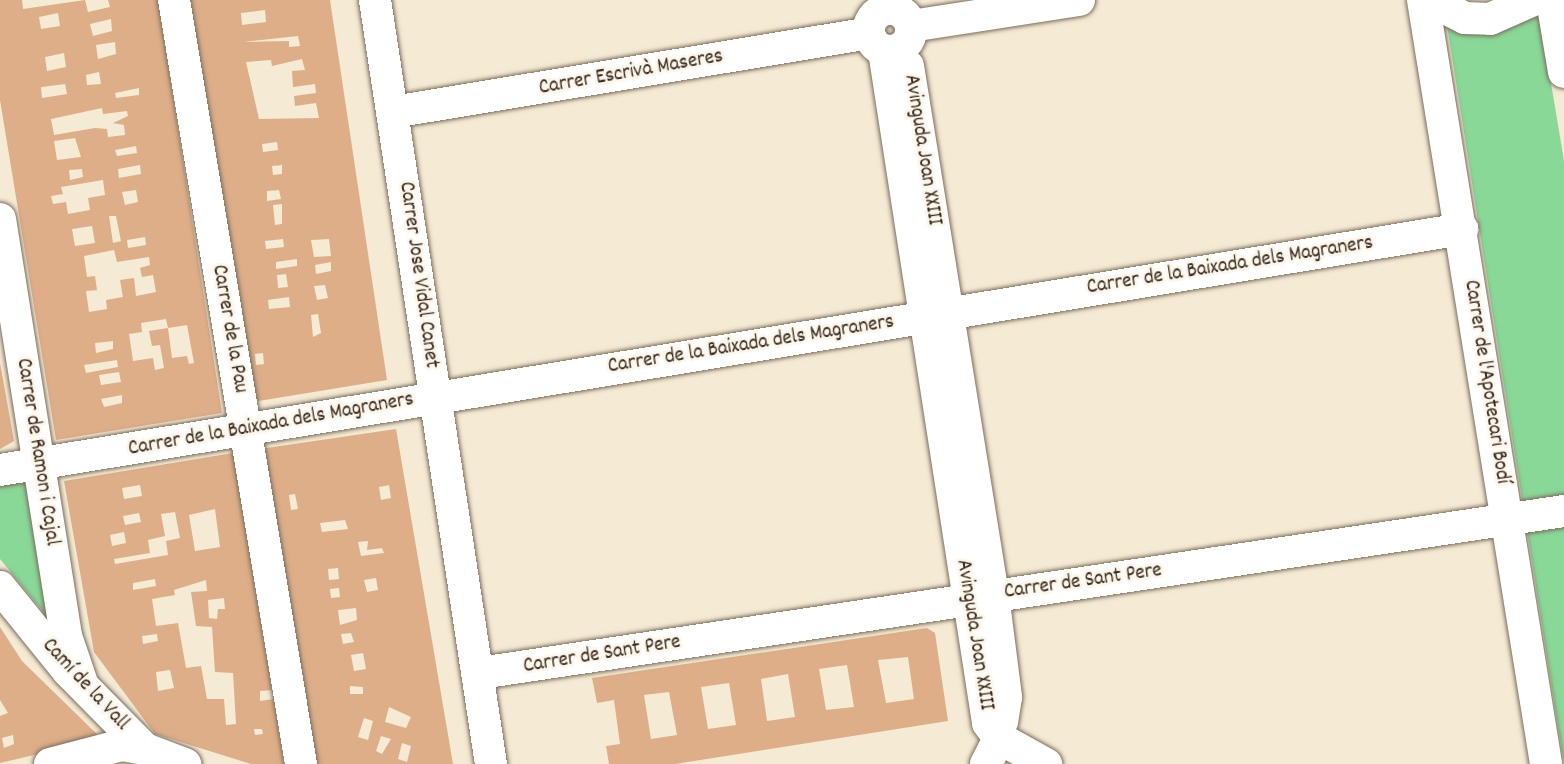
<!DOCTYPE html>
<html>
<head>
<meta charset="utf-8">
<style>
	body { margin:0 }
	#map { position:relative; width:1564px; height:764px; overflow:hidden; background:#f5ead3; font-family:Dekko,sans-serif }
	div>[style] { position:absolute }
	.green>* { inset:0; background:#89d897 }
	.building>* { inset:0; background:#ddae88 }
	.roads { filter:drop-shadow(0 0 2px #7c6d5d) drop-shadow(0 0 2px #7c6d5d) }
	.minor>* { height:32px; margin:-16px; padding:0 16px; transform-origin:16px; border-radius:16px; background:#fff }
	.minor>.ring { margin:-16px; padding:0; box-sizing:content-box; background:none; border:32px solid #fff; border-radius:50% }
	span { translate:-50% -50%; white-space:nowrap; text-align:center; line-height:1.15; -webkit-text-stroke:6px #fbf7ec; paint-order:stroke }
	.street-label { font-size:21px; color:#3b2a1e }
</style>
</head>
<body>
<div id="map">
	<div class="green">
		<i style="clip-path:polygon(1539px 11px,1564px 161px,1564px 764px,1447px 25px)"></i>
		<i style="clip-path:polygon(30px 471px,50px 620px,0 559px,0 476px)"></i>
	</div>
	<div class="building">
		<i style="clip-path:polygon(evenodd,0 0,22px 0,23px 9px,85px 0,88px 12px,110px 7px,108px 0,158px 0,222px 413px,56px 440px,0 100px,0 0,58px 13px,60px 26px,41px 29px,39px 17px,58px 13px,0 0,111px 19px,112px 31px,93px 36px,90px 24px,111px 19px,0 0,115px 42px,116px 54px,98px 59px,96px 45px,115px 42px,0 0,64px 53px,66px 67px,47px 71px,45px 57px,64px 53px,0 0,99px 72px,101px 84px,87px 85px,86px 75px,99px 72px,0 0,65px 84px,67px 94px,42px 98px,41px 87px,65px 84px,0 0,139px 88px,139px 95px,116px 98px,115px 93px,139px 88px,0 0,102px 108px,103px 114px,127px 111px,128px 116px,113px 123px,124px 125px,125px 135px,108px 137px,107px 129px,95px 128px,54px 135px,51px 119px,102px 108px,0 0,75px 138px,81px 157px,57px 160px,54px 141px,75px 138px,0 0,136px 146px,137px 153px,117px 156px,115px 150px,136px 146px,0 0,140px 165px,141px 174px,119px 178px,118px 169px,140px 165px,0 0,82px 169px,83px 177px,70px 180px,69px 170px,82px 169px,0 0,103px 180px,105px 195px,88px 198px,90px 210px,68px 214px,66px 202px,53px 204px,51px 196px,63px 194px,61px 187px,103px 180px,0 0,136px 190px,138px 202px,125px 205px,122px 192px,136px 190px,0 0,109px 216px,116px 216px,121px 241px,113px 243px,109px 216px,0 0,92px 226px,95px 243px,75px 246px,72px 229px,92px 226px,0 0,145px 237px,146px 245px,128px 248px,127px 240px,145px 237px,0 0,114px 250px,117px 262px,149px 257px,150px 265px,140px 268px,142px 277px,153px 275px,156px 292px,136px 296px,134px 278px,120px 280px,123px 297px,106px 300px,107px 309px,89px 312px,86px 291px,97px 290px,95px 276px,87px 277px,84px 256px,114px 250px,0 0,166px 319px,168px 328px,187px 325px,194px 363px,189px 364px,187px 356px,172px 358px,168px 328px,149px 331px,152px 346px,160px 345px,164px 368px,155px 370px,153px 358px,133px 361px,129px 334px,142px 332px,141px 323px,166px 319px,0 0,113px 341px,113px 349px,96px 353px,95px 343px,113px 341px,0 0,117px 360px,118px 367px,86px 373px,84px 365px,117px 360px,0 0,119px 372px,121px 382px,101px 385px,99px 375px,119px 372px,0 0,122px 395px,122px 403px,104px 407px,101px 399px,122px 395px)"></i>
		<i style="clip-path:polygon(evenodd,190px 0,330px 0,387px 380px,252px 402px,190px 0,265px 10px,266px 22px,242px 25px,241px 13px,265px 10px,190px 0,298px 36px,300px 46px,289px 47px,289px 41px,243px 42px,298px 36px,190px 0,302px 59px,305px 70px,292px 71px,293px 87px,315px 84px,316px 93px,294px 96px,295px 106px,316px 103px,319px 118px,259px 119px,246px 62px,271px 60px,272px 66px,302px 59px,190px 0,277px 142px,278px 150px,263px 152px,262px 144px,277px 142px,190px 0,282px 165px,282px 174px,273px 175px,272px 166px,282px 165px,190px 0,279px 190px,281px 199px,267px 201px,267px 191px,279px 190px,190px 0,282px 204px,282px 224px,275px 225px,273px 205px,282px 204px,190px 0,283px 239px,284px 247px,266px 249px,265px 241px,283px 239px,190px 0,329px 239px,331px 256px,314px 257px,311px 240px,329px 239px,190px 0,297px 259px,297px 266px,276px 269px,276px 262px,297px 259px,190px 0,331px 262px,331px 271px,316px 274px,315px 265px,331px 262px,190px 0,286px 274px,288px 287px,278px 288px,277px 275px,286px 274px,190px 0,325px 285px,328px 298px,317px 300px,314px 286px,325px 285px,190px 0,289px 297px,290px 307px,269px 309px,268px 300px,289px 297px,190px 0,318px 314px,321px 333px,313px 337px,311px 315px,318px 314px,190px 0,263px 353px,264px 364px,256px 365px,255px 354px,263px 353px)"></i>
		<i style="clip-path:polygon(0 363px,14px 441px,0 449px)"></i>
		<i style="clip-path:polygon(evenodd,396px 429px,453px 764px,313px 764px,260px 449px,396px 429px,389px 485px,391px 498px,381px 500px,379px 487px,389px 485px,396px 429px,295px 494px,298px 509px,291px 510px,289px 495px,295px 494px,396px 429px,345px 520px,348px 529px,322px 532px,320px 523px,345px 520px,396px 429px,368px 541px,367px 550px,382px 548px,384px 553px,361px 556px,358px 542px,368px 541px,396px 429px,338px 568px,339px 579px,329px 580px,328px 569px,338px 568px,396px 429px,376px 578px,378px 590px,367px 592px,364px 580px,376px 578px,396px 429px,339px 588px,340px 597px,331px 598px,330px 589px,339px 588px,396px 429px,356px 608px,357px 620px,340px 625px,338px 610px,356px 608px,396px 429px,351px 633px,354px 642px,343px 644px,341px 634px,351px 633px,396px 429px,363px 653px,366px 669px,354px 671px,351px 655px,363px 653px,396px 429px,350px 686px,363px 687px,363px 694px,350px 694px,350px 686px,396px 429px,389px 707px,411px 717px,406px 728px,385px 722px,389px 707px,396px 429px,364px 718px,373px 721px,368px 740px,358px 737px,364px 718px,396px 429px,381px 736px,391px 739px,382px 754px,376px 751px,381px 736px,396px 429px,402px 743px,411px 746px,407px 762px,398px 759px,402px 743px)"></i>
		<i style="clip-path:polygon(evenodd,233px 453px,272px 690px,260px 691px,260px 701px,274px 699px,284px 764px,251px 764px,155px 734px,94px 652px,64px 481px,233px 453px,140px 485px,142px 496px,124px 499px,122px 488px,140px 485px,233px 453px,215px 509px,220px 547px,195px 551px,189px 515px,215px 509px,233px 453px,175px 512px,180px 538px,166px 541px,168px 555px,115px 564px,114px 559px,150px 553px,148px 540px,165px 536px,161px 514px,175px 512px,233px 453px,139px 513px,141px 522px,125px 525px,123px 516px,139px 513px,233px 453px,124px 532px,126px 543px,112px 546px,110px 535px,124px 532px,233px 453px,155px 579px,156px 586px,133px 590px,133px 583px,155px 579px,233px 453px,206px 580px,207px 591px,191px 592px,196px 626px,212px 627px,215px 672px,233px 673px,236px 724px,226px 725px,224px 699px,207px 699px,201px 666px,186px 668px,178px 623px,156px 626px,152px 599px,175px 595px,174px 590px,206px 580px,233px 453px,224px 598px,225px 609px,218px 609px,217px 619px,209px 618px,208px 600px,224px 598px,233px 453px,157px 634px,158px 641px,143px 644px,142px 636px,157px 634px,233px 453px,170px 670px,174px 688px,158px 691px,156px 672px,170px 670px,233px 453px,254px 729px,262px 729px,263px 734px,255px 735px,254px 729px)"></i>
		<i style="clip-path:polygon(evenodd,0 627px,22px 661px,102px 739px,0 763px,0 716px,8px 713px,0 700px,0 627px,13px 735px,14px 744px,4px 748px,2px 738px,13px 735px)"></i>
		<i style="clip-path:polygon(evenodd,927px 628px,935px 633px,948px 721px,675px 764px,609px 764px,606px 746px,620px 744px,614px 700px,597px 703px,592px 678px,927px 628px,908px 657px,914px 699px,886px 703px,878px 660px,908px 657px,927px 628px,847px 665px,854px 707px,826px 710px,819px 669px,847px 665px,927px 628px,788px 674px,795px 717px,767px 721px,761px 679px,788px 674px,927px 628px,729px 683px,736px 725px,708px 729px,701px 687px,729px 683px,927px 628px,669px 692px,677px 735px,651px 739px,644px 695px,669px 692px)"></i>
	</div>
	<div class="roads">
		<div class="minor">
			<i style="left:174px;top:0;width:774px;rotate:80.56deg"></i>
			<i style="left:375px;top:0;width:773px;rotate:81.37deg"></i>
			<i style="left:1423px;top:0;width:774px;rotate:80.85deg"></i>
			<i style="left:1429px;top:0;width:40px;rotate:26.6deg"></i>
			<i style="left:1465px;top:18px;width:25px;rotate:2deg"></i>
			<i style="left:1490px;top:19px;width:47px;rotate:-23.8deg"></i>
			<i style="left:1552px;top:0;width:73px;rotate:80.5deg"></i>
			<i class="ring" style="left:869px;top:9px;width:10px;height:10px"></i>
			<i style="left:911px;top:26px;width:170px;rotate:-8.8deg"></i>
			<i style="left:884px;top:51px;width:680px;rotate:81.2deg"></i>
			<i style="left:988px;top:723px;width:19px;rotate:54deg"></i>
			<i style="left:999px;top:738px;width:54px;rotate:29deg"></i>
			<i style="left:908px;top:66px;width:536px;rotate:80.87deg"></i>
			<i style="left:993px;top:595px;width:103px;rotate:82.7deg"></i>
			<i style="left:1006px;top:697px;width:25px;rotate:99deg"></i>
			<i style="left:393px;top:112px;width:483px;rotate:-9.4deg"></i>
			<i style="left:0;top:219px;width:422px;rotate:81deg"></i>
			<i style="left:66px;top:636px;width:50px;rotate:71.2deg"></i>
			<i style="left:0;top:470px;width:1482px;rotate:-9.36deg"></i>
			<i style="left:0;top:587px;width:108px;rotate:51deg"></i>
			<i style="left:68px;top:671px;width:110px;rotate:45.4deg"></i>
			<i style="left:145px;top:749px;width:43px;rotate:20.6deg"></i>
			<i style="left:480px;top:673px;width:1096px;rotate:-8.5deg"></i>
			<i style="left:50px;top:764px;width:74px;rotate:-14.8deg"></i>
			<i style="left:122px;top:745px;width:23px;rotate:10deg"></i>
			<i style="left:986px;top:764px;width:29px;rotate:-63deg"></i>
		</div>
	</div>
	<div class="street-label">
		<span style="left:631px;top:73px;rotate:-10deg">Carrer Escrivà Maseres</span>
		<span style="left:922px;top:150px;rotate:81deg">Avinguda Joan XXIII</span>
		<span style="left:1230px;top:266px;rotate:-9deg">Carrer de la Baixada dels Magraners</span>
		<span style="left:418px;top:275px;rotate:82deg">Carrer Jose Vidal Canet</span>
		<span style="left:229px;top:329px;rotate:80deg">Carrer de la Pau</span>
		<span style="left:751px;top:345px;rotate:-9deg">Carrer de la Baixada dels Magraners</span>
		<span style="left:1486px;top:382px;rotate:81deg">Carrer de l'Apotecari Bodí</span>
		<span style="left:271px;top:425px;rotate:-10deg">Carrer de la Baixada dels Magraners</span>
		<span style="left:37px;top:452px;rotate:81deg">Carrer de Ramon i Cajal</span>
		<span style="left:1083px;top:582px;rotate:-8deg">Carrer de Sant Pere</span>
		<span style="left:974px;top:635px;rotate:81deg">Avinguda Joan XXIII</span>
		<span style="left:602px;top:655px;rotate:-9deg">Carrer de Sant Pere</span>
		<span style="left:85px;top:685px;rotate:47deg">Camí de la Vall</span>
	</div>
</div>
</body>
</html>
